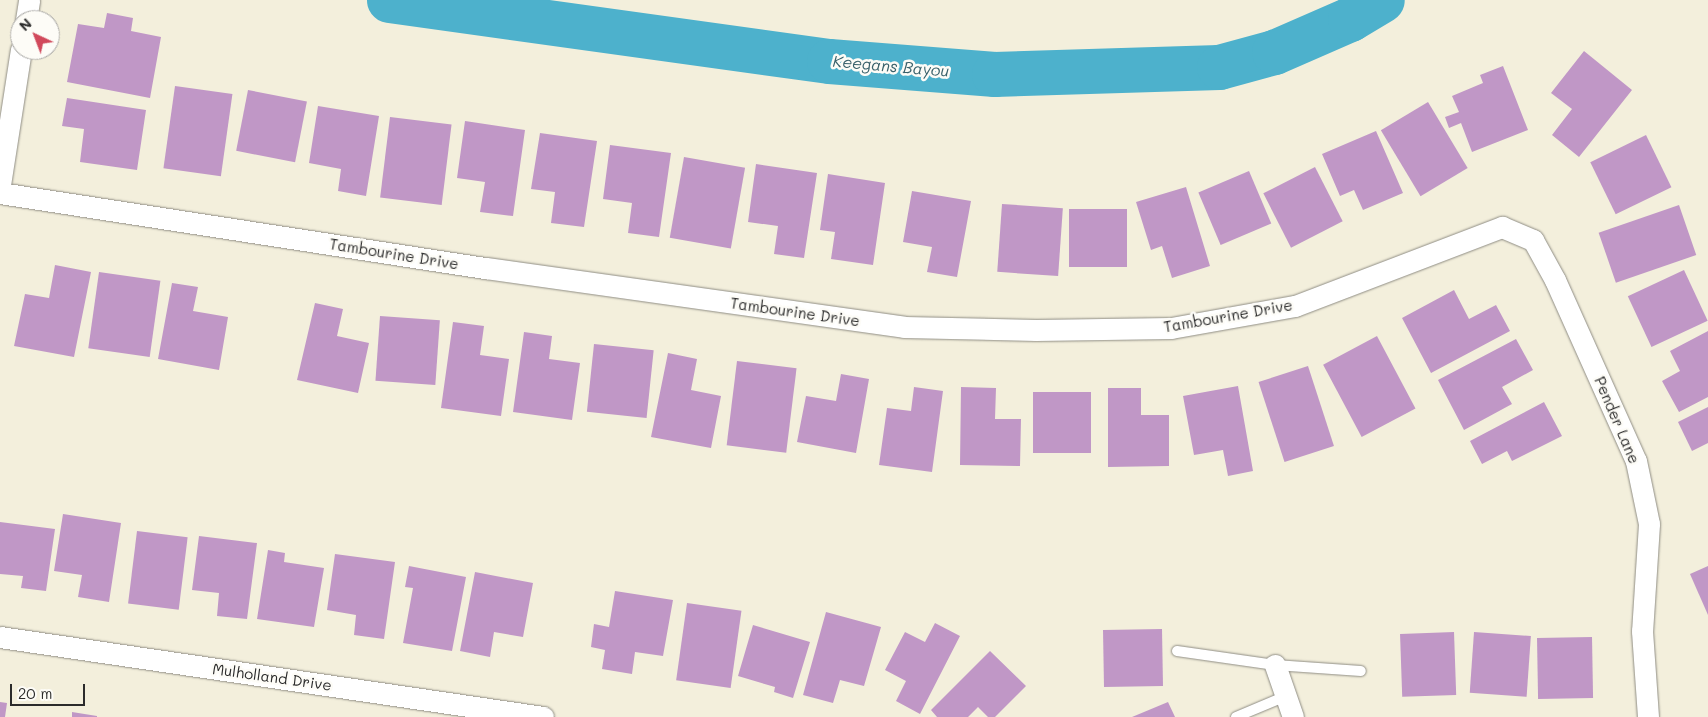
<!DOCTYPE html>
<html>
<head>
<meta charset="utf-8">
<style>
	body { margin:0 }
	#map { position:relative; width:1708px; height:717px; overflow:hidden; background:#f3efdc; font-family:Mali,sans-serif }
	div>[style] { position:absolute }
	.river>* { height:45px; margin:-22.5px; padding:0 22.5px; transform-origin:22.5px; border-radius:22.5px; background:#4db1cc }
	.building>* { inset:0; background:#c097c6; transform-origin:0 0 }
	.roads { filter:drop-shadow(0 0 1px #8f8d84) drop-shadow(0 0 1px #8f8d84) }
	.service>* { height:10px; margin:-5px; padding:0 5px; transform-origin:5px; border-radius:5px; background:#fff }
	.minor>* { height:21px; margin:-10.5px; padding:0 10.5px; transform-origin:10.5px; border-radius:10.5px; background:#fff }
	span { translate:-50% -50%; white-space:nowrap; text-align:center; line-height:1.15; -webkit-text-stroke:5px #fdfcf7; paint-order:stroke }
	.street-label { font-size:15px; color:#2b2b2b }
	.water-label { font-size:16px; color:#39616b; font-style:italic }
	.north { position:absolute; left:10px; top:10px; width:50px; height:50px; box-sizing:border-box; background:#fdfcf7; border:1px solid #a9a8a5; border-radius:50%; rotate:317deg; font-size:14px; font-weight:700; line-height:20px; text-align:center; color:#2b2b2b }
	.north::after { content:''; display:block; margin:auto; width:18px; height:22px; background:#d1495b; clip-path:polygon(50% 0,100% 100%,50% 72%,0 100%) }
	.scale { position:absolute; left:10px; top:684px; width:75px; height:22px; box-sizing:border-box; border:2px solid #2b2b2b; border-top:0; padding-left:6px; font-size:15px; line-height:18px; white-space:nowrap; color:#2b2b2b; -webkit-text-stroke:4px #fdfcf7; paint-order:stroke }
</style>
</head>
<body>
<div id="map">
	<div class="river">
		<i style="left:389px;top:0;width:444px;rotate:7.9deg"></i>
		<i style="left:829px;top:61px;width:166px;rotate:4.5deg"></i>
		<i style="left:994px;top:74px;width:225px;rotate:-1.8deg"></i>
		<i style="left:1219px;top:67px;width:57px;rotate:-15.3deg"></i>
		<i style="left:1274px;top:52px;width:83px;rotate:-23.5deg"></i>
		<i style="left:1350px;top:19px;width:37px;rotate:-31deg"></i>
	</div>
	<div class="building">
		<i style="clip-path:polygon(107px 13px,133px 18px,131px 31px,161px 37px,150px 98px,67px 82px,78px 24px,104px 28px)"></i>
		<i style="clip-path:polygon(1584px 51px,1632px 90px,1579px 157px,1552px 135px,1572px 109px,1551px 93px)"></i>
		<i style="clip-path:polygon(1503px 66px,1528px 130px,1472px 152px,1461px 123px,1449px 128px,1445px 117px,1459px 112px,1452px 96px,1483px 83px,1480px 75px)"></i>
		<i style="left:175px;top:86px;width:58px;height:83px;rotate:8deg"></i>
		<i style="left:248px;top:90px;width:60px;height:62px;rotate:11deg"></i>
		<i style="clip-path:polygon(67px 98px,146px 110px,137px 170px,80px 162px,84px 129px,62px 126px)"></i>
		<i style="left:1428px;top:102px;width:77px;height:55px;rotate:59deg"></i>
		<i style="clip-path:polygon(318px 106px,379px 116px,366px 196px,338px 191px,341px 169px,309px 163px)"></i>
		<i style="left:390px;top:117px;width:62px;height:81px;rotate:7deg"></i>
		<i style="clip-path:polygon(465px 121px,525px 130px,513px 216px,480px 212px,485px 182px,457px 178px)"></i>
		<i style="clip-path:polygon(1376px 131px,1403px 193px,1363px 210px,1354px 190px,1340px 196px,1322px 154px)"></i>
		<i style="clip-path:polygon(540px 133px,597px 141px,584px 227px,551px 223px,555px 192px,531px 189px)"></i>
		<i style="left:1646px;top:135px;width:58px;height:62px;rotate:64deg"></i>
		<i style="clip-path:polygon(610px 145px,671px 153px,659px 237px,628px 233px,632px 203px,603px 199px)"></i>
		<i style="left:684px;top:157px;width:62px;height:82px;rotate:10deg"></i>
		<i style="clip-path:polygon(756px 164px,817px 173px,804px 258px,774px 254px,778px 226px,748px 222px)"></i>
		<i style="left:1315px;top:167px;width:61px;height:58px;rotate:63deg"></i>
		<i style="left:1249px;top:171px;width:57px;height:55px;rotate:67deg"></i>
		<i style="clip-path:polygon(828px 174px,885px 183px,873px 265px,831px 259px,835px 232px,820px 230px)"></i>
		<i style="clip-path:polygon(1186px 187px,1210px 266px,1172px 278px,1162px 246px,1151px 250px,1136px 202px)"></i>
		<i style="clip-path:polygon(912px 191px,971px 201px,957px 277px,927px 272px,932px 247px,903px 242px)"></i>
		<i style="left:1002px;top:204px;width:61px;height:68px;rotate:4deg"></i>
		<i style="left:1679px;top:205px;width:53px;height:85px;rotate:71deg"></i>
		<i style="left:1127px;top:209px;width:58px;height:58px;rotate:90deg"></i>
		<i style="clip-path:polygon(55px 265px,91px 272px,74px 357px,14px 346px,25px 294px,49px 298px)"></i>
		<i style="left:1684px;top:270px;width:56px;height:62px;rotate:65deg"></i>
		<i style="left:99px;top:272px;width:62px;height:77px;rotate:8deg"></i>
		<i style="clip-path:polygon(172px 283px,198px 287px,193px 311px,228px 317px,219px 370px,158px 359px)"></i>
		<i style="clip-path:polygon(1454px 290px,1469px 319px,1496px 305px,1510px 331px,1431px 373px,1402px 318px)"></i>
		<i style="clip-path:polygon(315px 303px,343px 309px,337px 336px,369px 343px,358px 393px,297px 380px)"></i>
		<i style="left:380px;top:316px;width:60px;height:65px;rotate:4deg"></i>
		<i style="clip-path:polygon(453px 322px,484px 326px,480px 355px,509px 359px,501px 416px,441px 408px)"></i>
		<i style="clip-path:polygon(1708px 331px,1708px 397px,1679px 412px,1662px 381px,1680px 371px,1670px 351px)"></i>
		<i style="clip-path:polygon(524px 332px,552px 336px,549px 359px,580px 363px,572px 420px,513px 412px)"></i>
		<i style="left:1377px;top:336px;width:82px;height:61px;rotate:62deg"></i>
		<i style="clip-path:polygon(1516px 339px,1533px 370px,1502px 387px,1512px 404px,1464px 430px,1438px 380px)"></i>
		<i style="left:594px;top:344px;width:60px;height:68px;rotate:6deg"></i>
		<i style="clip-path:polygon(668px 353px,697px 359px,691px 390px,721px 396px,711px 448px,651px 437px)"></i>
		<i style="left:737px;top:361px;width:60px;height:85px;rotate:7deg"></i>
		<i style="left:1308px;top:366px;width:84px;height:52px;rotate:72deg"></i>
		<i style="clip-path:polygon(841px 374px,869px 379px,856px 453px,797px 442px,806px 396px,836px 401px)"></i>
		<i style="clip-path:polygon(1238px 386px,1253px 471px,1228px 476px,1223px 450px,1194px 455px,1183px 396px)"></i>
		<i style="clip-path:polygon(914px 387px,943px 391px,932px 472px,879px 465px,887px 408px,911px 411px)"></i>
		<i style="clip-path:polygon(961px 387px,996px 388px,995px 419px,1021px 419px,1020px 466px,960px 465px)"></i>
		<i style="clip-path:polygon(1108px 388px,1141px 388px,1141px 415px,1169px 415px,1169px 466px,1108px 467px)"></i>
		<i style="left:1033px;top:392px;width:58px;height:61px"></i>
		<i style="clip-path:polygon(1544px 402px,1562px 436px,1512px 461px,1507px 451px,1482px 464px,1470px 441px)"></i>
		<i style="clip-path:polygon(1708px 407px,1708px 443px,1692px 451px,1678px 422px)"></i>
		<i style="clip-path:polygon(63px 514px,121px 523px,109px 602px,78px 597px,82px 575px,54px 571px)"></i>
		<i style="clip-path:polygon(0 522px,55px 529px,46px 591px,21px 588px,23px 576px,0 574px)"></i>
		<i style="left:137px;top:531px;width:51px;height:73px;rotate:7deg"></i>
		<i style="clip-path:polygon(199px 536px,257px 543px,247px 619px,217px 616px,219px 593px,192px 590px)"></i>
		<i style="clip-path:polygon(268px 550px,285px 553px,284px 562px,324px 568px,314px 627px,257px 619px)"></i>
		<i style="clip-path:polygon(335px 554px,395px 562px,384px 639px,354px 635px,356px 615px,327px 610px)"></i>
		<i style="clip-path:polygon(409px 566px,466px 577px,452px 651px,403px 643px,413px 588px,405px 587px)"></i>
		<i style="clip-path:polygon(1708px 566px,1708px 615px,1690px 574px)"></i>
		<i style="clip-path:polygon(475px 572px,533px 583px,523px 637px,494px 632px,490px 657px,460px 651px)"></i>
		<i style="clip-path:polygon(615px 591px,673px 600px,663px 656px,635px 652px,632px 674px,602px 669px,605px 650px,591px 647px,594px 624px,609px 627px)"></i>
		<i style="left:687px;top:603px;width:55px;height:78px;rotate:8deg"></i>
		<i style="clip-path:polygon(826px 612px,881px 627px,864px 686px,840px 680px,833px 703px,803px 695px)"></i>
		<i style="clip-path:polygon(935px 623px,960px 636px,920px 714px,896px 701px,906px 681px,885px 670px,905px 632px,925px 642px)"></i>
		<i style="clip-path:polygon(753px 625px,810px 642px,793px 698px,774px 692px,775px 687px,738px 676px)"></i>
		<i style="left:1162px;top:629px;width:57px;height:59px;rotate:89deg"></i>
		<i style="left:1454px;top:632px;width:63px;height:54px;rotate:88deg"></i>
		<i style="left:1474px;top:632px;width:57px;height:61px;rotate:4deg"></i>
		<i style="left:1592px;top:637px;width:61px;height:55px;rotate:89deg"></i>
		<i style="clip-path:polygon(990px 651px,1026px 686px,995px 717px,988px 717px,978px 707px,968px 717px,937px 717px,931px 710px)"></i>
		<i style="clip-path:polygon(0 702px,7px 703px,5px 717px,0 717px)"></i>
		<i style="clip-path:polygon(1168px 702px,1175px 717px,1132px 717px)"></i>
		<i style="clip-path:polygon(72px 712px,97px 716px,97px 717px,72px 717px)"></i>
	</div>
	<div class="roads">
		<div class="service">
			<i style="left:1177px;top:651px;width:99px;rotate:8.1deg"></i>
			<i style="left:1275px;top:665px;width:86px;rotate:4deg"></i>
			<i style="left:1236px;top:717px;width:54px;rotate:-22.8deg"></i>
		</div>
		<div class="minor">
			<i style="left:26px;top:20px;width:20px;rotate:-81deg"></i>
			<i style="left:0;top:185px;width:137px;rotate:-81.2deg"></i>
			<i style="left:0;top:193px;width:492px;rotate:8.8deg"></i>
			<i style="left:486px;top:268px;width:422px;rotate:8deg"></i>
			<i style="left:904px;top:327px;width:132px;rotate:1.3deg"></i>
			<i style="left:1036px;top:330px;width:135px;rotate:-0.8deg"></i>
			<i style="left:1171px;top:328px;width:126px;rotate:-10.1deg"></i>
			<i style="left:1295px;top:306px;width:222px;rotate:-20.9deg"></i>
			<i style="left:1502px;top:227px;width:34px;rotate:23deg"></i>
			<i style="left:1533px;top:240px;width:46px;rotate:61.2deg"></i>
			<i style="left:1555px;top:280px;width:198px;rotate:65.9deg"></i>
			<i style="left:1636px;top:461px;width:64px;rotate:78.3deg"></i>
			<i style="left:1649px;top:524px;width:107px;rotate:93.7deg"></i>
			<i style="left:1642px;top:631px;width:86px;rotate:86deg"></i>
			<i style="left:0;top:637px;width:549px;rotate:8.38deg"></i>
			<i style="left:1275px;top:665px;width:55px;rotate:70.9deg"></i>
		</div>
	</div>
	<div class="street-label">
		<span style="left:394px;top:254px;rotate:9deg">Tambourine Drive</span>
		<span style="left:795px;top:312px;rotate:8deg">Tambourine Drive</span>
		<span style="left:1228px;top:316px;rotate:-10deg">Tambourine Drive</span>
		<span style="left:1617px;top:420px;rotate:67deg">Pender Lane</span>
		<span style="left:272px;top:677px;rotate:8deg">Mulholland Drive</span>
	</div>
	<div class="water-label">
		<span style="left:891px;top:66px;rotate:5deg">Keegans Bayou</span>
	</div>
	<div class="north">N</div>
	<div class="scale">20 m</div>
</div>
</body>
</html>
